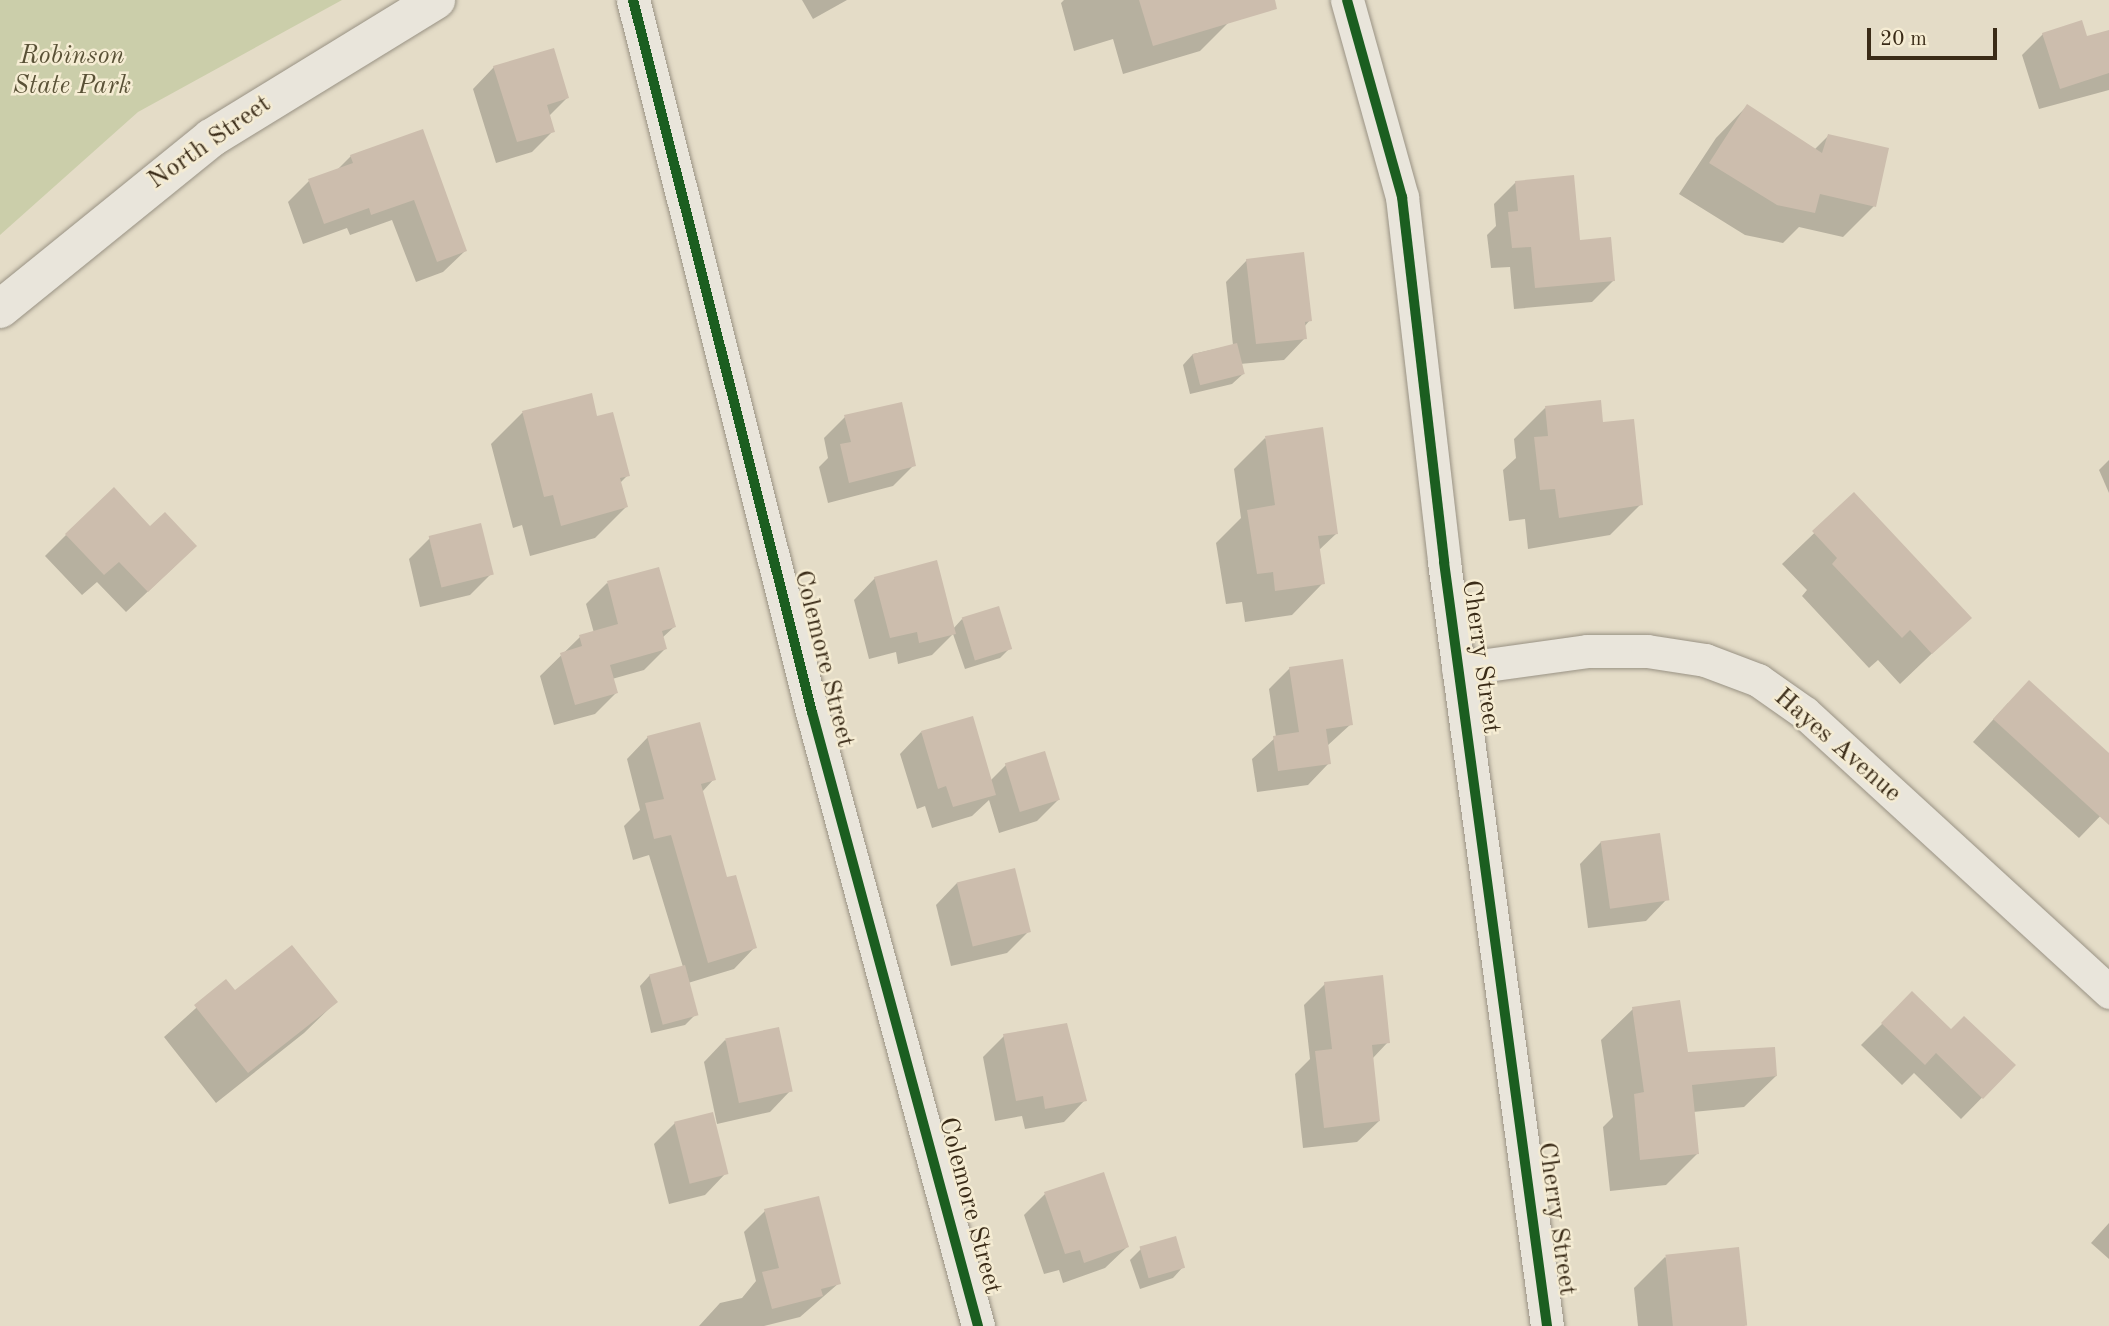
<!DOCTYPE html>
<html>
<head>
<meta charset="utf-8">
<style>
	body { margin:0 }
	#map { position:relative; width:2109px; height:1326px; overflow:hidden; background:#e4dcc7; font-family:"Old Standard TT",serif }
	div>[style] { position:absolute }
	.green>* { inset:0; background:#cbceaa }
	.shadow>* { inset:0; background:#0003 }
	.building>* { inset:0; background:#ccbdad; transform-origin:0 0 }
	.roads { filter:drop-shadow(0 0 2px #999284) drop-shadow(0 0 2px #999284) }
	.minor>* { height:33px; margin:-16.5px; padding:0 16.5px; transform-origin:16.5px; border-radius:16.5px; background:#e9e5db }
	.secondary>* { height:38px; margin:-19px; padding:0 19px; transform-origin:19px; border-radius:19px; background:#e9e5db }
	.cycleway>* { height:10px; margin:-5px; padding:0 5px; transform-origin:5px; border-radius:5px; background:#1b5e20 }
	span { translate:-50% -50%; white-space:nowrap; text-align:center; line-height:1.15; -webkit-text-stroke:5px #f5ecd3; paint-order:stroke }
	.park-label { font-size:26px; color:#595136; font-style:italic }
	.street-label { font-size:26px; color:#3a2b17 }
	.scale { position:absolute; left:1867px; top:28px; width:130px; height:32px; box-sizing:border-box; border:4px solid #3a2b17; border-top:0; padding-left:9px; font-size:21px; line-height:24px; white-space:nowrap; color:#3a2b17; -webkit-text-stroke:5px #f5ecd3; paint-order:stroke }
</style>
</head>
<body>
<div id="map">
	<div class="green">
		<i style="clip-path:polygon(0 0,342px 0,138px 112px,0 235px)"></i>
	</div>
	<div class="shadow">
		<i style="clip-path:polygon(802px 0,847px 0,813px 19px)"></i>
		<i style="clip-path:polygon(1064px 0,1223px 0,1229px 22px,1200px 51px,1123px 74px,1113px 39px,1074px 51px,1061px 3px)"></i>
		<i style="clip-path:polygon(2109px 31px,2109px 90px,2039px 109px,2022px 55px,2043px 34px,2086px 39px)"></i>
		<i style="clip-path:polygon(494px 67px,567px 98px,549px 116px,553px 131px,532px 152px,496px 163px,473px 89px)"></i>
		<i style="clip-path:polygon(1747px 106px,1814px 150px,1828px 136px,1874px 206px,1843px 237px,1799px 227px,1783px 243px,1745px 235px,1679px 194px,1716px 138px)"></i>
		<i style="clip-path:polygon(422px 131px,465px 251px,443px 272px,416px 282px,392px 220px,350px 235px,347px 228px,303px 244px,288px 202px,309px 181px,335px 172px,351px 156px)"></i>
		<i style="clip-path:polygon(1516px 182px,1613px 281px,1592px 302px,1514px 309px,1510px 267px,1491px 268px,1487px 235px,1496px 226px,1494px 204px)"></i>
		<i style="clip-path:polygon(1247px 260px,1310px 320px,1304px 327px,1305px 338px,1284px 360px,1240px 364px,1243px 374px,1232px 384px,1190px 394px,1183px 365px,1193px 354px,1233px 345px,1226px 282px)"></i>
		<i style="clip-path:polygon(590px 395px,596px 419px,628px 475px,620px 483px,626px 507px,595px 538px,530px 556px,522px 525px,513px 528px,491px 444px,522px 413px)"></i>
		<i style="clip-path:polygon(1545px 408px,1602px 424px,1641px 504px,1610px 535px,1528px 549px,1525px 519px,1509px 521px,1503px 470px,1516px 458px,1514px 439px)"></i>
		<i style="clip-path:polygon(845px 417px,914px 465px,893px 486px,828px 503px,819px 467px,828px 458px,824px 438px)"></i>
		<i style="clip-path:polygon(1265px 438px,1337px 533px,1318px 551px,1323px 583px,1292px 615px,1245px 622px,1242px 602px,1226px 604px,1216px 543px,1241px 518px,1234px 469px)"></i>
		<i style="clip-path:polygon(2109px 460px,2109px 493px,2099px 470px)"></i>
		<i style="clip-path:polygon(1854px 495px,1969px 618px,1900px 684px,1878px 660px,1869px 668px,1802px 596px,1807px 590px,1782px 564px)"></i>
		<i style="clip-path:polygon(66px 535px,174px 567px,126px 612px,97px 582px,82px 595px,45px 556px)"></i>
		<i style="clip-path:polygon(430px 538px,492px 573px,470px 595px,420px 607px,409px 559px)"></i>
		<i style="clip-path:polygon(875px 578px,953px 629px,962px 619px,1010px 648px,1000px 658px,965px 669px,953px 634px,932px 655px,898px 664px,896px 652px,869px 659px,854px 600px)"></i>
		<i style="clip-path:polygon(607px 583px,674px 627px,662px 638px,665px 649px,644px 670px,612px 679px,616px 693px,595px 714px,554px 725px,540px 676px,580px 637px,594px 633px,586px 604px)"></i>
		<i style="clip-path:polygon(1290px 668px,1351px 724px,1327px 746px,1329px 763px,1308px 785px,1257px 792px,1252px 759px,1276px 737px,1269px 689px)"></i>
		<i style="clip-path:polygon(2008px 703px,2109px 756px,2109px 807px,2079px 838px,1973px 742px)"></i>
		<i style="clip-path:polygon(921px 732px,990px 781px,1006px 765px,1058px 800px,1037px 821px,999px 833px,989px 800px,972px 816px,932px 828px,925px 806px,917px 809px,900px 754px)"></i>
		<i style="clip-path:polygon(648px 737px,714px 779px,702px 792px,726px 880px,755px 947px,734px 969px,688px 983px,696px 1014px,685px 1025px,651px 1033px,640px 986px,650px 975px,683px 967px,649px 855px,633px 860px,624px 826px,640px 810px,627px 759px)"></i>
		<i style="clip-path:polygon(1601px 842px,1667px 899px,1646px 921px,1588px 928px,1580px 864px)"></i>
		<i style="clip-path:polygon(957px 883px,1029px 931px,1007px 953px,951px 966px,936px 905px)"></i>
		<i style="clip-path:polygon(226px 981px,235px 993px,336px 1002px,304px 1033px,216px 1103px,164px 1037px)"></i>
		<i style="clip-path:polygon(1325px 984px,1388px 1042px,1372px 1059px,1379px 1121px,1357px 1142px,1303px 1148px,1295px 1074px,1310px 1059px,1304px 1005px)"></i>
		<i style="clip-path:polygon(1912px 994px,1950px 1032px,2013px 1066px,1961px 1119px,1914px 1073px,1902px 1085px,1861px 1045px)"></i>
		<i style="clip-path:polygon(1633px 1009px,1687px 1054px,1776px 1076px,1744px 1107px,1693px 1112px,1697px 1154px,1666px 1185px,1610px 1191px,1603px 1127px,1613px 1117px,1601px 1040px)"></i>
		<i style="clip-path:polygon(1004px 1036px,1085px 1100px,1064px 1122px,1025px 1129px,1022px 1116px,995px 1121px,983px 1057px)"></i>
		<i style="clip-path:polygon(725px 1040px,791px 1090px,770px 1112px,717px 1124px,704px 1062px)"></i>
		<i style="clip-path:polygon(675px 1123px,726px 1173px,705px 1195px,669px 1204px,654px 1144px)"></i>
		<i style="clip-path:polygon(1045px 1194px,1127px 1247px,1105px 1268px,1063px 1283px,1059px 1270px,1044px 1274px,1024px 1215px)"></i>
		<i style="clip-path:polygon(765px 1211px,839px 1283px,800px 1317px,764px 1326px,699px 1326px,720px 1303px,742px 1298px,756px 1281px,744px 1232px)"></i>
		<i style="clip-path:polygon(2109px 1223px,2109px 1259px,2091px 1243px)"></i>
		<i style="clip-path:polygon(1141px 1249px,1183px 1267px,1173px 1278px,1140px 1289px,1130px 1260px)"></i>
		<i style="clip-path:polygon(1665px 1257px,1745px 1326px,1638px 1326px,1634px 1288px)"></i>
	</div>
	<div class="building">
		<i style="clip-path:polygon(1139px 0,1275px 0,1277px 9px,1153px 46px)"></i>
		<i style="clip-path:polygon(2082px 20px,2087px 36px,2109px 30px,2109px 73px,2060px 89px,2042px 33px)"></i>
		<i style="clip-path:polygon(554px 48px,569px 98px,547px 105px,555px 132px,517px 142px,493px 66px)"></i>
		<i style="clip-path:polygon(1747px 104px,1822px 153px,1828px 134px,1889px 148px,1876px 207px,1820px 194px,1815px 213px,1777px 205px,1709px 163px)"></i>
		<i style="clip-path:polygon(423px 129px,467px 251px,437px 262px,414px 200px,371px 215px,369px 208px,324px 224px,308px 179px,353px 163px,350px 155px)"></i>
		<i style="clip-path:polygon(1574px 175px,1580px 240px,1611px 237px,1615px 281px,1535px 288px,1531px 247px,1512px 248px,1508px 212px,1518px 211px,1515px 181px)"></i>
		<i style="clip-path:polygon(1304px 252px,1312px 321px,1305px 322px,1307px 339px,1256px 344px,1246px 259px)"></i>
		<i style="left:1237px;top:343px;width:32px;height:46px;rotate:76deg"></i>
		<i style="clip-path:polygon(592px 393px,597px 416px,613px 412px,630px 476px,620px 478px,628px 507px,561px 526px,553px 495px,544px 497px,522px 411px)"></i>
		<i style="clip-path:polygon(1601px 400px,1603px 422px,1634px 419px,1643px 505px,1559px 518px,1555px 489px,1540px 490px,1534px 437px,1548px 436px,1545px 406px)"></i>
		<i style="clip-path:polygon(902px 402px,916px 466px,849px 483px,840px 444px,851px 442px,844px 415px)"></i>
		<i style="clip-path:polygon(1323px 427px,1338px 534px,1318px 536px,1325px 584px,1275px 591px,1273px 572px,1257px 574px,1247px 510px,1275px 505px,1265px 436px)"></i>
		<i style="clip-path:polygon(114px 487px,150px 526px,165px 512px,197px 546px,148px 592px,119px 562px,104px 575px,65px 534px)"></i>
		<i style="clip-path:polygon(1854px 492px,1972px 618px,1932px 654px,1910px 630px,1902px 638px,1832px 564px,1837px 558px,1812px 531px)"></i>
		<i style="left:481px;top:523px;width:53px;height:54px;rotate:76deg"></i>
		<i style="clip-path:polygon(937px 560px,956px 634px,919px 643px,917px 632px,890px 638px,874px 577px)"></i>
		<i style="clip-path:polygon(659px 567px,676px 627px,662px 631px,667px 649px,610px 665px,618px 693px,575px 705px,560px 653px,582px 646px,579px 635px,618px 624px,607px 581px)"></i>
		<i style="left:999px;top:606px;width:45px;height:39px;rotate:73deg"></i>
		<i style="clip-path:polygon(1343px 659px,1353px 725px,1326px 729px,1331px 764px,1278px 771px,1273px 736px,1299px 732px,1289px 667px)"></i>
		<i style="clip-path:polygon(2029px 680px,2109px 753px,2109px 825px,1993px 719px)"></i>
		<i style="clip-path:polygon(973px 716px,996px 795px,953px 807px,946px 786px,938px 789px,921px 731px)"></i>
		<i style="clip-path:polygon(700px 722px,716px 780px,701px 784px,727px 877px,736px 875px,757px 948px,708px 963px,671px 835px,654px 839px,645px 803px,664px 799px,647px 736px)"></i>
		<i style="left:1045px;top:751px;width:51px;height:42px;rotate:73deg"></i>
		<i style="left:1660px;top:833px;width:68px;height:60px;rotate:82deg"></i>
		<i style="left:1015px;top:868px;width:66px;height:60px;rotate:76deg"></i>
		<i style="clip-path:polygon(292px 945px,338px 1002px,248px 1073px,194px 1005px,226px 979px,235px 990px)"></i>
		<i style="left:685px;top:965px;width:52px;height:37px;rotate:75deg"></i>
		<i style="clip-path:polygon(1383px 975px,1390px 1043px,1372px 1045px,1380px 1121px,1324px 1128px,1315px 1051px,1332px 1049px,1324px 982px)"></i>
		<i style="clip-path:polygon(1912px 991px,1951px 1029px,1964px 1016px,2016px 1065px,1983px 1099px,1936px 1053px,1925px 1065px,1881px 1023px)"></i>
		<i style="clip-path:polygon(1680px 1000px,1688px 1052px,1775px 1047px,1777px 1076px,1692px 1085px,1699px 1154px,1640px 1160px,1634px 1094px,1644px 1092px,1632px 1007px)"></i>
		<i style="clip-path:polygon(1067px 1023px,1087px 1101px,1045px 1109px,1043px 1096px,1016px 1101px,1003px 1034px)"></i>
		<i style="left:779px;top:1027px;width:66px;height:55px;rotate:78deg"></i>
		<i style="left:713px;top:1112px;width:64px;height:40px;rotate:76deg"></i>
		<i style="clip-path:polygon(1104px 1172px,1129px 1247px,1084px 1263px,1080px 1250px,1065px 1254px,1044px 1192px)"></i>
		<i style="clip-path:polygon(819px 1196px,841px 1284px,821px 1289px,823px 1296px,772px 1309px,762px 1272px,779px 1268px,764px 1209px)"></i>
		<i style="left:1176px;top:1236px;width:33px;height:38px;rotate:74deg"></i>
		<i style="left:1739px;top:1247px;width:79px;height:74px;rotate:84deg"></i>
	</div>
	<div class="roads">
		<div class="minor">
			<i style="left:633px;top:0;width:734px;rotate:75.89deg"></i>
			<i style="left:812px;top:712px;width:636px;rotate:74.87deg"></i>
			<i style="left:1347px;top:0;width:205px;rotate:74.4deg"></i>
			<i style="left:1402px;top:197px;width:367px;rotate:83.4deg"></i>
			<i style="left:1444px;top:562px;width:771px;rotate:82.32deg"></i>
			<i style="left:1458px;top:669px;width:130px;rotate:-7.9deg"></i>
			<i style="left:1587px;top:651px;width:60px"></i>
			<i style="left:1647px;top:651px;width:59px;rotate:8.8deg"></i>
			<i style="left:1705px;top:660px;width:57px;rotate:20.7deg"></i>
			<i style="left:1758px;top:680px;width:57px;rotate:35.1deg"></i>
			<i style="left:1805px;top:713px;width:413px;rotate:42.5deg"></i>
		</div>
		<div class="secondary">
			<i style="left:0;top:309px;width:272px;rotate:-39deg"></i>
			<i style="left:211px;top:138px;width:264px;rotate:-31.5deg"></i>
		</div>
	</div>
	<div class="cycleway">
		<i style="left:633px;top:0;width:734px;rotate:75.89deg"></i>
		<i style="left:812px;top:712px;width:636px;rotate:74.87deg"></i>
		<i style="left:1347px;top:0;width:205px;rotate:74.4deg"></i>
		<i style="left:1402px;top:197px;width:367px;rotate:83.4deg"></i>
		<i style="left:1444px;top:562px;width:771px;rotate:82.32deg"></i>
	</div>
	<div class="park-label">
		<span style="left:72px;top:72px">Robinson<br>State Park</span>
	</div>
	<div class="street-label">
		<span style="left:210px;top:143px;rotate:-35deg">North Street</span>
		<span style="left:1480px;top:657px;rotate:82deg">Cherry Street</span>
		<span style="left:823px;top:659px;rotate:76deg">Colemore Street</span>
		<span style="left:1837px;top:746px;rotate:41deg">Hayes Avenue</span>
		<span style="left:969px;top:1206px;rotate:75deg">Colemore Street</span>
		<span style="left:1556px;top:1219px;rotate:82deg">Cherry Street</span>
	</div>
	<div class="scale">20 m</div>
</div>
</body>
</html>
